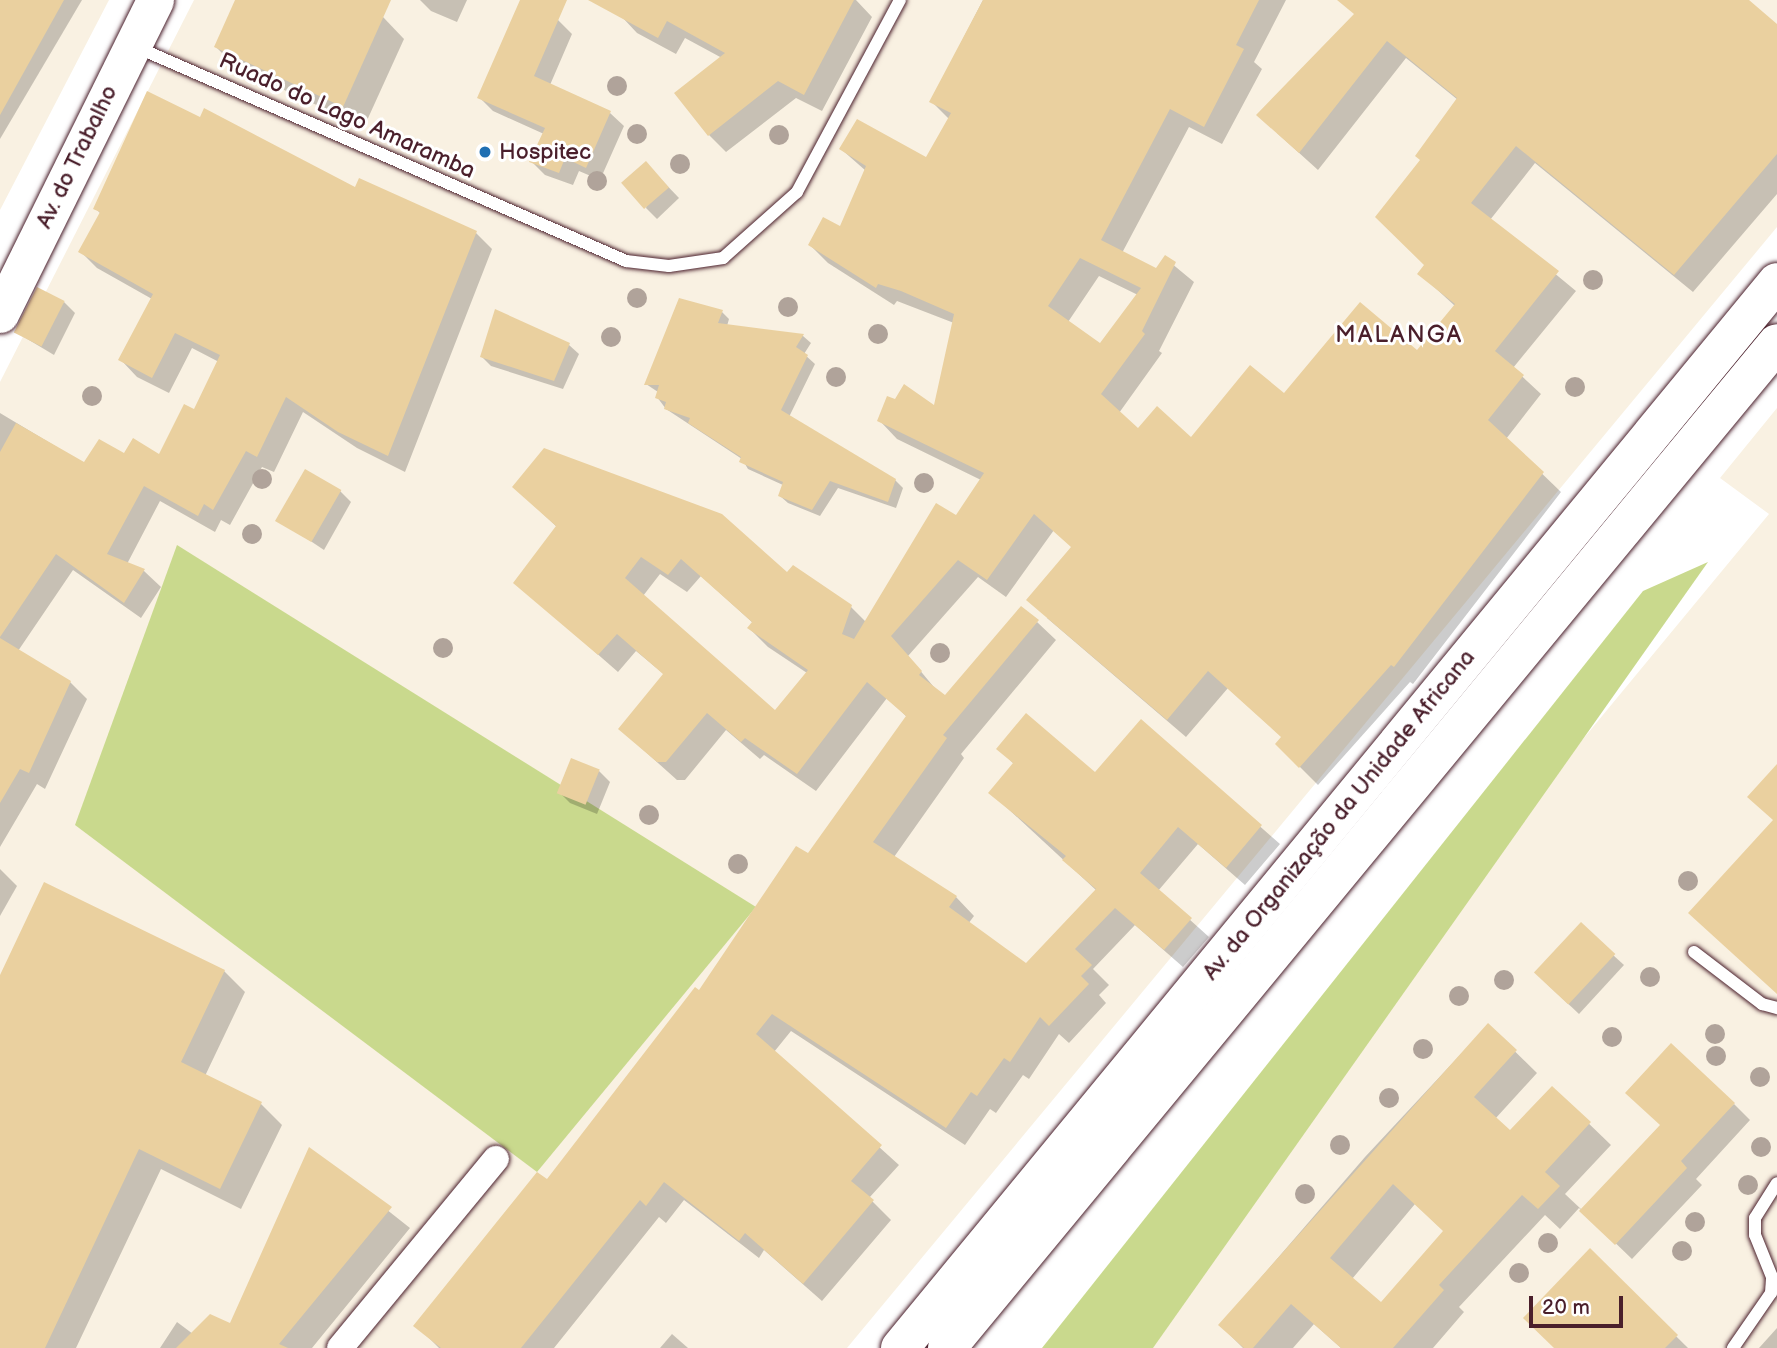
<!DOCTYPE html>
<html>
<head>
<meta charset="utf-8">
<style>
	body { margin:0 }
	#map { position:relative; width:1777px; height:1348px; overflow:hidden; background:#fff; font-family:"Balsamiq Sans",sans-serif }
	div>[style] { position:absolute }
	.built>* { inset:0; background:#f9f1e2 }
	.green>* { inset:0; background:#c9d98d }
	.shadow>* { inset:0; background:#0003 }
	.building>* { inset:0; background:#ead09f; transform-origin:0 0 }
	.roads { filter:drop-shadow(0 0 2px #4a1f2b) drop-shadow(0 0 2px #4a1f2b) }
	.lane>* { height:12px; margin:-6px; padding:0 6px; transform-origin:6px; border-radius:6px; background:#fff }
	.street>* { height:26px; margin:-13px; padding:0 13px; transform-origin:13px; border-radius:13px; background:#fff }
	.secondary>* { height:37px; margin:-18.5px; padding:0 18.5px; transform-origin:18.5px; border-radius:18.5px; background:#fff }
	.highway>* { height:38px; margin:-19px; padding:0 19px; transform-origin:19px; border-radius:19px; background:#fff }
	.trees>* { width:20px; height:20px; margin:-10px; border-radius:50%; background:#b0a39a }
	.dots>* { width:19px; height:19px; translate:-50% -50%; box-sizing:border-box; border:4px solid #fff; border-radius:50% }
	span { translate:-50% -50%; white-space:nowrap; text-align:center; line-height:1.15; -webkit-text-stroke:6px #fff; paint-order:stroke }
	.street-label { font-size:23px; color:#4a1f2b }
	.poi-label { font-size:23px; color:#4a1f2b }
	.left { translate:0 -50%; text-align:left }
	.neighbourhood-label { font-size:24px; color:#4a1f2b; letter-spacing:2px }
	.scale { position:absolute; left:1529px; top:1296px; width:94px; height:32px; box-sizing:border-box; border:4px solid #4a1f2b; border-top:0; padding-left:9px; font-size:21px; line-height:24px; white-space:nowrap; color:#4a1f2b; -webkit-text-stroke:5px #fff; paint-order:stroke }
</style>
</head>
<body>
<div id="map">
	<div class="built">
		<i style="clip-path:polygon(0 0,109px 0,0 210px)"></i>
		<i style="clip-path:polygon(194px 0,1777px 0,1777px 227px,847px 1348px,0 1348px,0 382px)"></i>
		<i style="clip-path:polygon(1777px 408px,1777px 1348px,1117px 1348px,1555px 773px,1769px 514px,1720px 478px)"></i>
	</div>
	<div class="green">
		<i style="clip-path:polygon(177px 545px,756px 907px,537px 1172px,75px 825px)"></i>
		<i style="clip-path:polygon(1708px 562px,1153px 1348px,1042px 1348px,1643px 591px)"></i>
	</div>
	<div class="shadow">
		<i style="clip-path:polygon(0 0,82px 0,0 139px)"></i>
		<i style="clip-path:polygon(237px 0,345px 0,383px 17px,404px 39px,364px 127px,237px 68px,216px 47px)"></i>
		<i style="clip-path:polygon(420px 0,467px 0,457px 22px,431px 11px)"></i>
		<i style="clip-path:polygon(606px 0,856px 0,872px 17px,822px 111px,796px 98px,726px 152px,709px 135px,722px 58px,685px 38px,676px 54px,637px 33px)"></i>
		<i style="clip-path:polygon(evenodd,983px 0,1286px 0,1254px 62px,1262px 69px,1222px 144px,1189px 127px,1122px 253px,1156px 270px,1165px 258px,1194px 282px,1159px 351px,1162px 353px,1119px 413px,1138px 431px,1191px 439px,1284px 395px,1418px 353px,1455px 306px,1420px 274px,1426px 265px,1422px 160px,1458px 100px,1406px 58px,1318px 170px,1277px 133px,1356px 15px,1350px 0,1746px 0,1777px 26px,1777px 194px,1693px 292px,1535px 163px,1490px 220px,1576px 291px,1513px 368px,1541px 394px,1506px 439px,1561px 492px,1413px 684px,1410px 682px,1318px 785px,1277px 744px,1283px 738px,1228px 688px,1186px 737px,1047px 618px,1073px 548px,1054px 530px,1006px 597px,978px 577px,908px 656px,938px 692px,945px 698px,1037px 622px,1056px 640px,961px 754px,964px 758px,894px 857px,956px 897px,974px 916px,968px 924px,1026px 965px,1097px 891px,991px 793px,1014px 764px,999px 749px,1095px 775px,1141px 722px,1280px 844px,1245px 885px,1198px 844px,1158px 891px,1209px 937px,1183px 967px,1135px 925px,1093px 969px,1109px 985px,1099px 995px,1106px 1003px,1069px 1043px,1059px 1034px,1029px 1079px,1023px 1075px,996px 1113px,990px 1109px,965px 1145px,791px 1031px,774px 1052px,899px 1165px,869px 1198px,891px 1220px,822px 1301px,764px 1250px,759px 1258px,684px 1200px,666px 1223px,659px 1217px,554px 1348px,439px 1348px,416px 1325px,547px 1182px,809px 855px,907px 717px,887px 698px,816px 791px,764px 755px,760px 759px,726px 730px,685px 780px,677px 780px,620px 729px,665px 675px,636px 651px,618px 672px,515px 582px,557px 527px,514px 487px,788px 575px,851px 607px,866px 622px,957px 518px,981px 480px,897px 439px,879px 420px,935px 407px,954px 323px,897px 301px,894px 305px,828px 263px,810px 245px,840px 228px,866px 171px,841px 149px,926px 159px,949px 119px,931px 101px,983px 0,1099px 276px,1138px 295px,1101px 346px,1068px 322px,1099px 276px,983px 0,660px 574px,687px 592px,701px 576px,753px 623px,749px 628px,768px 647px,807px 673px,776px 712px,643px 596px,660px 574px)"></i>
		<i style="clip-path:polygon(558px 20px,572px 34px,550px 85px,610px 113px,624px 126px,600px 180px,579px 171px,573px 185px,545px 175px,531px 161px,544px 134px,493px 111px,479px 97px)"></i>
		<i style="clip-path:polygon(656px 174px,679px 198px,657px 219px,646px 208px)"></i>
		<i style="clip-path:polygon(356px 190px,476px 233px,492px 249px,405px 472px,357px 448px,303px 412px,274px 472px,262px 467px,230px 525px,221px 520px,215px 532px,160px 501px,127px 564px,144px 571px,161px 587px,141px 618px,73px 570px,18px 651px,70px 682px,87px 699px,45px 789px,37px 784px,0 847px,0 413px,85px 464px,125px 455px,160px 456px,195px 411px,219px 362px,192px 348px,169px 393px,137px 377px,121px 360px,152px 299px,97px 268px,81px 252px,101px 214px,95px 208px)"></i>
		<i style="clip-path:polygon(64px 302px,75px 313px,54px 355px,14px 331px)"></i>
		<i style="clip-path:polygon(496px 312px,569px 345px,579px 354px,563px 389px,491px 366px,482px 357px)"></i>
		<i style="clip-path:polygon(722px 312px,729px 319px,727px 326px,803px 336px,811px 343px,804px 354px,815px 364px,789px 417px,895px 480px,903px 488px,896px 508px,838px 488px,820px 516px,788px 503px,780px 496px,783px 485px,748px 469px,742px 459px,666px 409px,657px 397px,658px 392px,646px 384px)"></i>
		<i style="clip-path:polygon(340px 491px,351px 502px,324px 550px,279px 520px)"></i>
		<i style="clip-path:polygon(599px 771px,610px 782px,597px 814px,570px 803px,559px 792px)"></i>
		<i style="clip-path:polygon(0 869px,17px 886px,0 916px)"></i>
		<i style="clip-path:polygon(1613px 955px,1624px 965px,1579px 1014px,1547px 984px)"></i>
		<i style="clip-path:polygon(224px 971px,245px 992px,205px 1076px,261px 1104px,282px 1125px,241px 1209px,161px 1169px,76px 1348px,0 1348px,0 979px)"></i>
		<i style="clip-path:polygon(evenodd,1488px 1025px,1537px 1073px,1495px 1119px,1510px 1133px,1552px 1088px,1611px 1145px,1565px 1194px,1582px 1210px,1734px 1104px,1750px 1120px,1696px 1179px,1702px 1185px,1632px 1259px,1579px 1208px,1560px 1229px,1545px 1215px,1459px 1307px,1464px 1312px,1433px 1348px,1341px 1348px,1314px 1324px,1293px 1348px,1243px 1348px,1220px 1325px,1365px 1157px,1488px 1025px,1415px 1204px,1445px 1232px,1381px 1305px,1352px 1279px,1415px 1204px)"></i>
		<i style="clip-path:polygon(310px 1149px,410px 1228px,312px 1348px,160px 1348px,177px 1322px,193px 1334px,231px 1325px)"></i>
		<i style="clip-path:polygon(1590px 1251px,1688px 1348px,1556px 1348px)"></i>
		<i style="clip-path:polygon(1777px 1328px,1777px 1348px,1759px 1348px)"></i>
		<i style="clip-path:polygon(672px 1334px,688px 1348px,660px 1348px)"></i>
	</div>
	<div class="building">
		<i style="clip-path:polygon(0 0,64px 0,0 115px)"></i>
		<i style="clip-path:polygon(235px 0,391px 0,343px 107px,214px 47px)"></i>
		<i style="clip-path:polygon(520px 0,567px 0,534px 76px,611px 111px,586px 168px,565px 158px,559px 173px,529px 162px,545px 128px,477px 98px)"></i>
		<i style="clip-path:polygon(588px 0,854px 0,804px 95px,778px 81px,708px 136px,674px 93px,725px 53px,667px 21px,658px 38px)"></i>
		<i style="clip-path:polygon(evenodd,983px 0,1259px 0,1236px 45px,1244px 49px,1204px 127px,1170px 109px,1101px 240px,1156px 268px,1165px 255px,1176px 262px,1142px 331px,1145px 334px,1101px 394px,1138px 428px,1157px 406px,1191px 437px,1250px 365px,1284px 393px,1360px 302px,1417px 350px,1455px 304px,1417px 274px,1424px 265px,1375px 217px,1420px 160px,1415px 156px,1457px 98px,1387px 41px,1299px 153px,1256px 115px,1354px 14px,1337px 0,1749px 0,1777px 24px,1777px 154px,1674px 275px,1516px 146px,1471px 203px,1559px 271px,1495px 351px,1524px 375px,1488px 420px,1544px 472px,1394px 667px,1391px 665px,1299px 768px,1275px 744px,1281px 737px,1208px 671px,1167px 720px,1026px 600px,1071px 547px,1034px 514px,987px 580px,958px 560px,891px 636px,922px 671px,919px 675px,945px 695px,1021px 606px,1039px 620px,943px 735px,947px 738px,873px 842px,957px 896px,949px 907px,1026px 963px,1096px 889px,1062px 860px,1066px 856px,988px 793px,1013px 763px,996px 749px,1026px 713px,1095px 772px,1141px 719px,1262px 825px,1226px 868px,1178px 827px,1140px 873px,1192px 918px,1164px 950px,1115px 908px,1075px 949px,1092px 965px,1081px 976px,1089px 984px,1049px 1026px,1040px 1017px,1010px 1062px,1004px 1058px,977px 1096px,971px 1092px,946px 1128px,772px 1014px,756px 1034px,882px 1145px,851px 1181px,874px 1200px,803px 1284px,745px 1233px,739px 1241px,664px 1182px,646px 1206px,640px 1200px,521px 1348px,441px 1348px,413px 1326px,537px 1172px,547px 1179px,695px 987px,699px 990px,796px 846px,808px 853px,906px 716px,867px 682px,797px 774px,745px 738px,741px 742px,707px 713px,666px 762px,657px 762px,618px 729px,663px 674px,617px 634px,598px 655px,513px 583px,556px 526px,512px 487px,544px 448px,722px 514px,787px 572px,793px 565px,852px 605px,842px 634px,854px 639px,936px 503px,956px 515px,984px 473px,877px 421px,887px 396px,895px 399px,904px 384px,934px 405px,954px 314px,901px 291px,878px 284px,876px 288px,808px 245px,823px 217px,840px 226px,866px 166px,839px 149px,857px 119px,926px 157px,951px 113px,929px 102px,983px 0,1080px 258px,1141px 288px,1100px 343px,1048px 306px,1080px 258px,983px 0,641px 557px,668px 575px,681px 559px,752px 622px,747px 628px,808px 670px,775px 710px,625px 578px,641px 557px)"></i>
		<i style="clip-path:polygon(147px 91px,200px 117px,204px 108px,355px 187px,359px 178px,477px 231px,388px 456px,338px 432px,286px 397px,257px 457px,246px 451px,213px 510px,204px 504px,198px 516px,144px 486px,107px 554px,145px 569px,124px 603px,56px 554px,0 637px,0 452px,16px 423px,84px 462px,99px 439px,124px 453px,133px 438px,159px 454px,184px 404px,194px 409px,220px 355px,175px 333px,152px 378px,118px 360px,153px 294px,78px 252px,100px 212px,93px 209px)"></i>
		<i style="left:646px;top:161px;width:35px;height:33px;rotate:49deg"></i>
		<i style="left:37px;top:287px;width:31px;height:51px;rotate:27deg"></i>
		<i style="clip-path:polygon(679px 298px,723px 310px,718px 323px,804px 334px,796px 347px,808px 355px,781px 410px,896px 479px,888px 502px,830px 481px,812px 510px,778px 496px,783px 482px,739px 462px,741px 457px,688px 423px,690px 418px,664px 409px,666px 402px,655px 398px,659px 385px,644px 385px)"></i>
		<i style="clip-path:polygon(495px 309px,570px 343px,554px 381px,480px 357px)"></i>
		<i style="left:305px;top:469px;width:42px;height:60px;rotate:30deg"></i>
		<i style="clip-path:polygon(0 638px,71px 681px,29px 773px,20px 769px,0 803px)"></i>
		<i style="left:571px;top:758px;width:31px;height:38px;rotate:22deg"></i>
		<i style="clip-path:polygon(1777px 764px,1777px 994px,1688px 913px,1773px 820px,1747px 797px)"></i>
		<i style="clip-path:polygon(44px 882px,225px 970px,181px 1062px,262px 1102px,220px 1189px,139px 1149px,45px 1348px,0 1348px,0 975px)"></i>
		<i style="left:1581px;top:922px;width:47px;height:69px;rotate:43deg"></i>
		<i style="clip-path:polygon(evenodd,1488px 1023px,1517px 1050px,1474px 1097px,1510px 1130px,1552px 1086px,1591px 1122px,1545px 1172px,1560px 1186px,1538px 1209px,1522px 1195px,1439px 1285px,1444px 1290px,1393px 1348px,1341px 1348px,1291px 1304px,1253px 1348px,1244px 1348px,1218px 1325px,1488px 1023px,1393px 1184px,1443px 1231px,1381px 1302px,1330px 1258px,1393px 1184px)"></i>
		<i style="clip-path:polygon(1671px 1043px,1735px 1103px,1681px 1161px,1687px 1168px,1615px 1245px,1579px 1211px,1660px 1125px,1625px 1093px)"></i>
		<i style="clip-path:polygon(309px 1147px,392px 1207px,279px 1344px,288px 1348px,176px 1348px,210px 1314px,230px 1323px)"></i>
		<i style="clip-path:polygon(1590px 1248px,1678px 1335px,1665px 1348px,1554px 1348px,1523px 1318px)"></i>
	</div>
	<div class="roads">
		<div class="lane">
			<i style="left:134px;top:46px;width:537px;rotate:23.6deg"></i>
			<i style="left:626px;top:261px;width:43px;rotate:6.6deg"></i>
			<i style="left:669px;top:266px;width:55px;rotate:-8.4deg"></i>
			<i style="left:723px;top:258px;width:99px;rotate:-41.7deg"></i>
			<i style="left:797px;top:192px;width:218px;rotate:-61.8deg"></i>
			<i style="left:1694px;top:952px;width:86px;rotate:37.4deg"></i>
			<i style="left:1762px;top:1004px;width:16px;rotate:15deg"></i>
			<i style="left:1733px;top:1348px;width:67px;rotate:-55.4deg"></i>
			<i style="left:1771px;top:1293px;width:16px;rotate:-86deg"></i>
			<i style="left:1772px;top:1277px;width:45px;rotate:-112deg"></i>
			<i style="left:1755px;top:1235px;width:17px;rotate:-90deg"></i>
			<i style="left:1755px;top:1218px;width:41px;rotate:-57.8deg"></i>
		</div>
		<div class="street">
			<i style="left:340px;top:1348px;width:245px;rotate:-50.5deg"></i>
		</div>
		<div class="secondary">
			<i style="left:0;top:314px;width:350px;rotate:-63.7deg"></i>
		</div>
		<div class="highway">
			<i style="left:900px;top:1348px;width:1380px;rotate:-50.56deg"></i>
			<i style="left:947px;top:1348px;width:1303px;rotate:-50.45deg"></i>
		</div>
	</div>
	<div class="trees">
		<i style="left:617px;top:86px"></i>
		<i style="left:637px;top:134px"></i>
		<i style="left:779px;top:135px"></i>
		<i style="left:680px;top:164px"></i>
		<i style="left:597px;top:181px"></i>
		<i style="left:1593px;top:280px"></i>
		<i style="left:637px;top:298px"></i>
		<i style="left:788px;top:307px"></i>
		<i style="left:878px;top:334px"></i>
		<i style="left:611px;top:337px"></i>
		<i style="left:836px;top:377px"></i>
		<i style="left:1575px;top:387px"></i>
		<i style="left:92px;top:396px"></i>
		<i style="left:262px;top:479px"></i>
		<i style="left:924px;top:483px"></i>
		<i style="left:252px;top:534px"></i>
		<i style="left:443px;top:648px"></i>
		<i style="left:940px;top:653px"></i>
		<i style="left:649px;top:815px"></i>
		<i style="left:738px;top:864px"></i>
		<i style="left:1688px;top:881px"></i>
		<i style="left:1650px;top:977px"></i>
		<i style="left:1504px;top:980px"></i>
		<i style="left:1459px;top:996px"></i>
		<i style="left:1715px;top:1034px"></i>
		<i style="left:1612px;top:1037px"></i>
		<i style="left:1423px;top:1049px"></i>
		<i style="left:1716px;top:1056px"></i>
		<i style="left:1760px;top:1077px"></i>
		<i style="left:1389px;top:1098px"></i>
		<i style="left:1340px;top:1145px"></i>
		<i style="left:1761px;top:1147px"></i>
		<i style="left:1748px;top:1185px"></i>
		<i style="left:1305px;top:1194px"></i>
		<i style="left:1695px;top:1222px"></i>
		<i style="left:1548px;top:1243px"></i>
		<i style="left:1682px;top:1251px"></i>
		<i style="left:1519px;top:1273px"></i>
	</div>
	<div class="dots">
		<i style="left:485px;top:152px;background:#1f6fb2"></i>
	</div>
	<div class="street-label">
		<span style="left:347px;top:116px;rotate:24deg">Ruado do Lago Amaramba</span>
		<span style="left:77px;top:157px;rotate:-64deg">Av. do Trabalho</span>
		<span style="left:1339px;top:815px;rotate:-51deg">Av. da Organização da Unidade Africana</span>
	</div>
	<div class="poi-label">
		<span class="left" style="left:499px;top:152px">Hospitec</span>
	</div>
	<div class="neighbourhood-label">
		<span style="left:1399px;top:335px">MALANGA</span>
	</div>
	<div class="scale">20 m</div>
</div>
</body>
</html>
